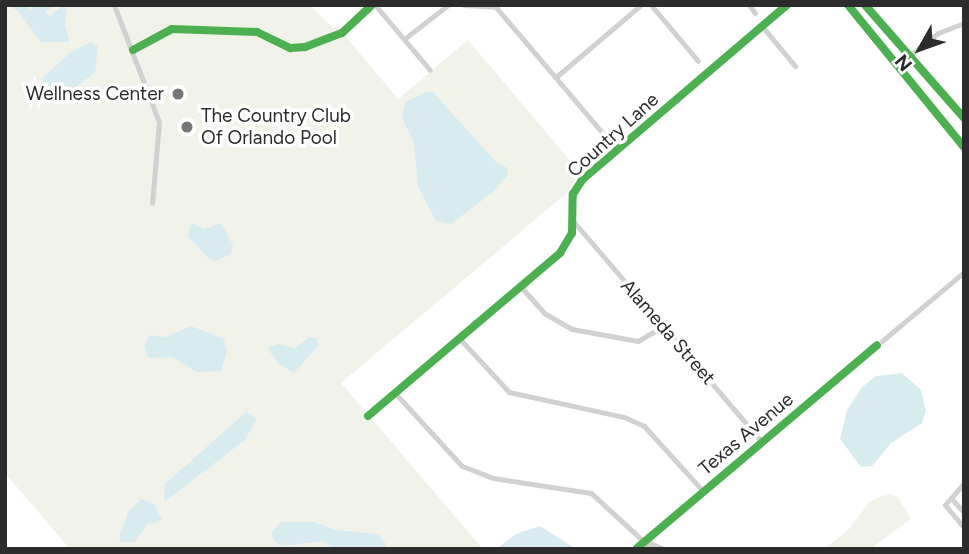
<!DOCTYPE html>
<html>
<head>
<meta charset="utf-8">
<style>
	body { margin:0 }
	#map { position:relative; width:969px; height:554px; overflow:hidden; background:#fff; font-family:Figtree,sans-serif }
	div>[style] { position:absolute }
	.green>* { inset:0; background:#f1f3eb }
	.water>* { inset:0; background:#d8ebee }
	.street>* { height:5px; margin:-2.5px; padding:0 2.5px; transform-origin:2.5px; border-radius:2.5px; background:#d1d1d1 }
	.fast>* { height:8px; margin:-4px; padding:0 4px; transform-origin:4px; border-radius:4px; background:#4caf50 }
	.dots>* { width:19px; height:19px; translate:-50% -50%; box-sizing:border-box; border:4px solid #fff; border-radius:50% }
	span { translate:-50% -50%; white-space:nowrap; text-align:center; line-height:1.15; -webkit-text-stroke:7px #fff; paint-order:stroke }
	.poi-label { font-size:19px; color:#2c2c2c }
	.right { translate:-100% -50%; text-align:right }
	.left { translate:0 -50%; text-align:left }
	.street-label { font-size:19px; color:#2c2c2c }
	.frame { position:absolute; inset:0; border:7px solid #2c2c2c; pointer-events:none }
	.north { position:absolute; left:885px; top:14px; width:70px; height:70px; -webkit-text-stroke:5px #fff; paint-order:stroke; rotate:230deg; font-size:19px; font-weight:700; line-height:28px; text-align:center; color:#2c2c2c }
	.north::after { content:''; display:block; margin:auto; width:24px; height:32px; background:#2c2c2c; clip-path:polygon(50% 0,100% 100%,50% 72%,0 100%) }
</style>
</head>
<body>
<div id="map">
	<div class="green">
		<i style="clip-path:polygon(5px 5px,310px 5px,333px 28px,337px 26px,398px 99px,468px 40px,580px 172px,567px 193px,341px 383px,483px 549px,70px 549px,5px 473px)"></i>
		<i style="clip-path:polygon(888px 494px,898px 497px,911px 519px,870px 549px,824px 549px,848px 530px,870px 501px)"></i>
	</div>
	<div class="water">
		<i style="clip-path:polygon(8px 5px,27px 5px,31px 10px,35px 5px,58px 5px,46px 11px,49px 17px,62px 6px,67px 10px,65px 26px,70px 42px,41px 42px,18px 11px)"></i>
		<i style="clip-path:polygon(91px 42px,98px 46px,95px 72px,59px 101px,46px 100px,41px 92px,44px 77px,71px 52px)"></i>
		<i style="clip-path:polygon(426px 92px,433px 92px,496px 162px,508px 168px,507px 176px,493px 192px,451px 224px,436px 221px,418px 187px,414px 143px,402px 117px,405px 102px)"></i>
		<i style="clip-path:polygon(191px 223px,204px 229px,221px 223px,233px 245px,231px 254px,216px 261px,208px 258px,188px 236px)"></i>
		<i style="clip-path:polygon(191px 326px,224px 339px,227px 351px,221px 371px,196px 372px,173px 357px,149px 358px,144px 346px,150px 335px,166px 337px)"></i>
		<i style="clip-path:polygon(309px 337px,317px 338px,318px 346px,294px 373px,279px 364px,267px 348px,279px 344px,295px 348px)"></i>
		<i style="clip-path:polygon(902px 373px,921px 390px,926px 411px,922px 423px,891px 443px,872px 466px,861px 467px,840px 439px,847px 410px,862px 387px,876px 376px)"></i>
		<i style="clip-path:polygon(246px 412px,257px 418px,245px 440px,164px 502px,165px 484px)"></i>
		<i style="clip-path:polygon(141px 499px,155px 505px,162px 520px,147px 525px,135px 542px,121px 542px,119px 537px,128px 512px)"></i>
		<i style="clip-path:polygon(281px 522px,314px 522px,335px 530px,378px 534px,386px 544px,384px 549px,335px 549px,322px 541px,284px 546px,275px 542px,271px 533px)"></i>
		<i style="clip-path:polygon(540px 526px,576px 549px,496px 549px,516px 534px)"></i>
	</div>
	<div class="street">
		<i style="left:114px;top:5px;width:125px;rotate:69deg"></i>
		<i style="left:159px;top:122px;width:81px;rotate:94.9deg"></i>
		<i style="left:375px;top:5px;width:85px;rotate:49.8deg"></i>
		<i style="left:464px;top:5px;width:33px;rotate:3deg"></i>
		<i style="left:494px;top:5px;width:190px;rotate:49.7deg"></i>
		<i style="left:651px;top:5px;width:73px;rotate:50deg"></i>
		<i style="left:749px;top:5px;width:10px;rotate:53deg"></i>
		<i style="left:762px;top:26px;width:52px;rotate:50.5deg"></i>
		<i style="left:404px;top:39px;width:56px;rotate:-37.7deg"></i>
		<i style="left:910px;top:55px;width:36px;rotate:-38deg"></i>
		<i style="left:938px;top:33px;width:28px;rotate:-21deg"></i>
		<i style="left:556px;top:77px;width:111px;rotate:-40.3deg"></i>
		<i style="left:574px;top:222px;width:289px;rotate:49.5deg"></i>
		<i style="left:520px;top:286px;width:36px;rotate:48deg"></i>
		<i style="left:544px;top:313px;width:32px;rotate:30deg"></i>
		<i style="left:572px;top:329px;width:67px;rotate:10.3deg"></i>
		<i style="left:638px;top:341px;width:29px;rotate:-31deg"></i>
		<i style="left:459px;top:338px;width:74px;rotate:47.2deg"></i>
		<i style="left:509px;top:392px;width:118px;rotate:12.3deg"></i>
		<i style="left:624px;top:417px;width:22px;rotate:24deg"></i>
		<i style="left:644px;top:426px;width:88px;rotate:47.8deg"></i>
		<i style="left:882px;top:341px;width:107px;rotate:-40.1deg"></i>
		<i style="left:395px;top:393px;width:99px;rotate:47.5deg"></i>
		<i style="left:462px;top:466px;width:33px;rotate:21deg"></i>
		<i style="left:493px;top:478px;width:99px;rotate:8.7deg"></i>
		<i style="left:591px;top:493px;width:83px;rotate:42.6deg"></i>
		<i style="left:964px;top:483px;width:29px;rotate:131deg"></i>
		<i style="left:945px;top:505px;width:30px;rotate:50deg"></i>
		<i style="left:952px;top:499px;width:18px;rotate:49deg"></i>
		<i style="left:648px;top:542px;width:17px;rotate:24deg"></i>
	</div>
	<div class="fast">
		<i style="left:848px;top:5px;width:183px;rotate:50.8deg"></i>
		<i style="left:865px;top:5px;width:150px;rotate:48.8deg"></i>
		<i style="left:133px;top:50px;width:44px;rotate:-28.3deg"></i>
		<i style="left:172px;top:29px;width:85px;rotate:2deg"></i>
		<i style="left:257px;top:32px;width:37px;rotate:26deg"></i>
		<i style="left:290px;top:48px;width:15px;rotate:-4deg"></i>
		<i style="left:305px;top:47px;width:40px;rotate:-21deg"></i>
		<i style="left:342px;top:33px;width:41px;rotate:-43deg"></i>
		<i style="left:368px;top:416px;width:252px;rotate:-40.3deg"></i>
		<i style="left:560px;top:253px;width:23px;rotate:-59deg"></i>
		<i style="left:572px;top:233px;width:39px;rotate:-89deg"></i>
		<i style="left:573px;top:194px;width:17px;rotate:-57deg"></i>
		<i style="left:582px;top:180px;width:270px;rotate:-40.5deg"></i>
		<i style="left:637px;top:548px;width:314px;rotate:-40.2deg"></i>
	</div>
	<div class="dots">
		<i style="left:178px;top:94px;background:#767676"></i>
		<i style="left:187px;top:127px;background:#767676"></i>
	</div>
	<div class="poi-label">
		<span class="right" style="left:164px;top:94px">Wellness Center</span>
		<span class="left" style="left:201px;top:127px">The Country Club<br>Of Orlando Pool</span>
	</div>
	<div class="street-label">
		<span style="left:613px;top:135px;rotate:-42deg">Country Lane</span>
		<span style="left:668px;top:332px;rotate:49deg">Alameda Street</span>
		<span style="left:746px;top:434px;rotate:-40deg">Texas Avenue</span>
	</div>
	<div class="frame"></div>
	<div class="north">N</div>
</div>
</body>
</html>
